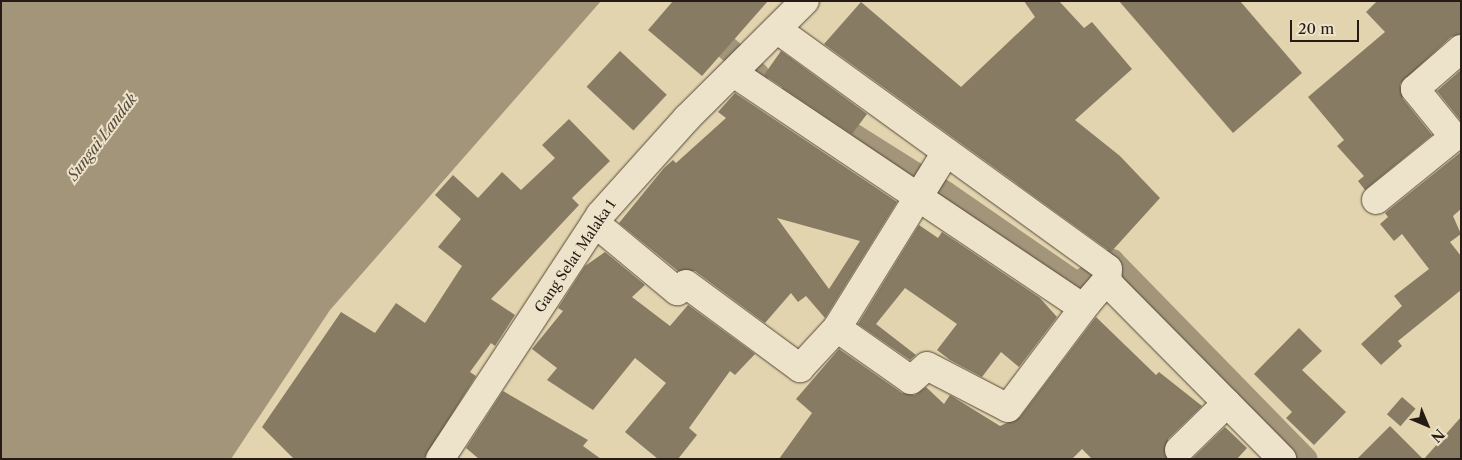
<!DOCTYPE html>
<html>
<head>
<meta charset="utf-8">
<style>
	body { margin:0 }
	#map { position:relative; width:1462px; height:460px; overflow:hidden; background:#e2d4ae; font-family:"Libre Caslon Text",serif }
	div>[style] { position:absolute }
	.water>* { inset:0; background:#a2957a }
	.canal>* { height:24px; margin:-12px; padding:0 12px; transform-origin:12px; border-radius:12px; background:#a2957a }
	.building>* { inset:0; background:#887b64; transform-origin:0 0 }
	.roads { filter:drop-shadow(0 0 1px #55483a) drop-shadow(0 0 1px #55483a) }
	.minor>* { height:28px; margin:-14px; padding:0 14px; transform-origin:14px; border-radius:14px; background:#ece3ca }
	span { translate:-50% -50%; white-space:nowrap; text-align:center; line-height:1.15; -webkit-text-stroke:4px #ece3ca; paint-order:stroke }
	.street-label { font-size:14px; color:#261a14 }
	.water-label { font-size:15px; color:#584b3d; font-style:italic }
	.frame { position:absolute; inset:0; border:2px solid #261a14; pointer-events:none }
	.north { position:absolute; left:1402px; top:400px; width:50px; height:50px; -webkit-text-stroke:4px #ece3ca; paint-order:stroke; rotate:135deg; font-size:14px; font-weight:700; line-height:20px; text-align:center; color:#261a14 }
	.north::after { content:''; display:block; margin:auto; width:18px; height:22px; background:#261a14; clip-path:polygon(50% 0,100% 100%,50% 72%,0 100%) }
	.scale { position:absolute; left:1290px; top:20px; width:69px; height:22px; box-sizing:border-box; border:2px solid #261a14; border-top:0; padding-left:6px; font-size:15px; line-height:18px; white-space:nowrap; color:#261a14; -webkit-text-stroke:4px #ece3ca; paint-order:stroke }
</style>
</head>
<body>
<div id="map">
	<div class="water">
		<i style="clip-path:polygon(1px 1px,601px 1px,330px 310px,231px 459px,1px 459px)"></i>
	</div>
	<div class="canal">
		<i style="left:703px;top:27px;width:72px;rotate:41deg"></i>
		<i style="left:791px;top:96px;width:182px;rotate:32.2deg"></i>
		<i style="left:945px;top:193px;width:160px;rotate:34.6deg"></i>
		<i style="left:1077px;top:284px;width:42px;rotate:-33.3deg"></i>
		<i style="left:1112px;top:261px;width:277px;rotate:45.7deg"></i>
	</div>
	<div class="building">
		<i style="clip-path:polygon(673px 1px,768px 1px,702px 76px,648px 30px)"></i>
		<i style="clip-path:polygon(1024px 1px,1059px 1px,1084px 28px,1092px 22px,1132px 69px,1075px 120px,1120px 156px,1160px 198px,1111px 252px,824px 44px,861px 2px,961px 87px,1035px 17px)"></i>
		<i style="clip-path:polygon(1119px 1px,1240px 1px,1302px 73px,1233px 133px)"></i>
		<i style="clip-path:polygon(1377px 1px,1461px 1px,1461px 34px,1451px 37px,1400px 84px,1403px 99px,1432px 135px,1365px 190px,1358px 181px,1364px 176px,1337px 146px,1344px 140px,1308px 97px,1385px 32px,1366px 12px)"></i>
		<i style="left:620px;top:51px;width:64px;height:49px;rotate:43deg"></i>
		<i style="clip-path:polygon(781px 51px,867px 114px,852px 134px,764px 75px)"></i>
		<i style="clip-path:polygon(1461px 70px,1461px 121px,1437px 91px)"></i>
		<i style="clip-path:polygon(evenodd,735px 93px,897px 202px,825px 318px,806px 296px,798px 302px,791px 293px,765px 323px,695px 271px,678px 271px,619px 223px,664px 168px,673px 160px,676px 163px,726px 118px,718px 112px,735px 93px,777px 218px,860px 241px,829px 289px,777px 218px)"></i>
		<i style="clip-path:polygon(569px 119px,610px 161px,572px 198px,579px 205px,491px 299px,515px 315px,495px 346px,491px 343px,470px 372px,476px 376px,424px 459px,294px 459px,262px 427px,341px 312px,375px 333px,396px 303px,425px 323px,462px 266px,438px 247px,461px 219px,435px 195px,453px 175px,478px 198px,502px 172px,521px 190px,555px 158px,542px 145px)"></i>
		<i style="clip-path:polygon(1461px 152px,1461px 209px,1453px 216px,1461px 234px,1450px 242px,1461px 256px,1461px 290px,1398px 341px,1402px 346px,1381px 365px,1361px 344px,1402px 306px,1394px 296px,1429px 269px,1402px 234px,1394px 241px,1380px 224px,1388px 217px,1385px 213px)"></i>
		<i style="clip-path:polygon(919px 225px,938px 238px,942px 232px,1040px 298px,1057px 317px,1019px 367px,1001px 352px,982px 377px,950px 360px,937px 350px,957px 324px,905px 288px,876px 324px,916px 355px,910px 360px,858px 324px)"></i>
		<i style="clip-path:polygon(605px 252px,645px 285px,632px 297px,670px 326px,688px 305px,755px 354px,735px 375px,730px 371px,689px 428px,697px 435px,678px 459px,658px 459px,625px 432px,666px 383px,635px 358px,593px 410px,547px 380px,557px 368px,532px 349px,563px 311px,558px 308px,585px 266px)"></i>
		<i style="clip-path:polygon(1096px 317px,1156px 375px,1159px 372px,1202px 406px,1168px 439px,1167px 459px,1092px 459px,1082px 449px,1072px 459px,779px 459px,812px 413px,796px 399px,839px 349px,902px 393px,915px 395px,926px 387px,944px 404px,950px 395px,1000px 426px,1020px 417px)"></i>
		<i style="clip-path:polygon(1299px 328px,1322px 351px,1302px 370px,1346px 412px,1314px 445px,1286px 418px,1292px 412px,1254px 374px)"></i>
		<i style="clip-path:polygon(503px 391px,588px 440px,583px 446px,601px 459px,479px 459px,466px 448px)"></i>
		<i style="left:1402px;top:397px;width:18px;height:23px;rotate:41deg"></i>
		<i style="clip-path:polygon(1461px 417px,1461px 459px,1424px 459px)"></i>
		<i style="clip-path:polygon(1390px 426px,1423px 459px,1357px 459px)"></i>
		<i style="clip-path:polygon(1225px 427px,1247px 448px,1237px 459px,1192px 459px)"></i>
	</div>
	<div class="roads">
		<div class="minor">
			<i style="left:778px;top:30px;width:407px;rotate:35.9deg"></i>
			<i style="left:1108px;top:269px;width:16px;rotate:94deg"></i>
			<i style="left:735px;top:74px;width:411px;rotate:33.9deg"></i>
			<i style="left:1076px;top:303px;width:11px"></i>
			<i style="left:1087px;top:303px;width:23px;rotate:-49deg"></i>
			<i style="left:1102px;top:286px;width:10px;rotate:6deg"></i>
			<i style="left:1112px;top:287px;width:242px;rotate:45.3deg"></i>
			<i style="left:1376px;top:200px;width:100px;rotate:-38.9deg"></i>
			<i style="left:1454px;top:137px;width:62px;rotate:-129.1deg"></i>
			<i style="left:1415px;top:89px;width:61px;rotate:-41deg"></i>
			<i style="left:595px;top:223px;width:107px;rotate:39.7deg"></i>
			<i style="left:677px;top:291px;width:11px;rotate:-38deg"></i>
			<i style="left:686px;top:284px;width:142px;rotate:36.4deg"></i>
			<i style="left:800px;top:368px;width:54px;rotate:-47.2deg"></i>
			<i style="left:837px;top:328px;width:207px;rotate:-58.2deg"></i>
			<i style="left:837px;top:328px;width:90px;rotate:35.1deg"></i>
			<i style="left:911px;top:380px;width:21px;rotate:-41deg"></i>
			<i style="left:927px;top:366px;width:91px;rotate:27.4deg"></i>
			<i style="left:1008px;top:408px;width:131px;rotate:-53deg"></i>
			<i style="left:1179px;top:450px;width:67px;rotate:-44.4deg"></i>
			<i style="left:440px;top:459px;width:292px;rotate:-56.7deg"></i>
			<i style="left:600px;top:215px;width:130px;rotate:-48.1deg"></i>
			<i style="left:687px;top:118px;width:166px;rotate:-44.8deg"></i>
		</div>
	</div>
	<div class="street-label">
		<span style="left:575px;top:256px;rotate:-56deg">Gang Selat Malaka 1</span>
	</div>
	<div class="water-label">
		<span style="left:102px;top:137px;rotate:-53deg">Sungai Landak</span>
	</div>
	<div class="frame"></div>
	<div class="north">N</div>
	<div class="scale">20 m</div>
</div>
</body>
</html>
